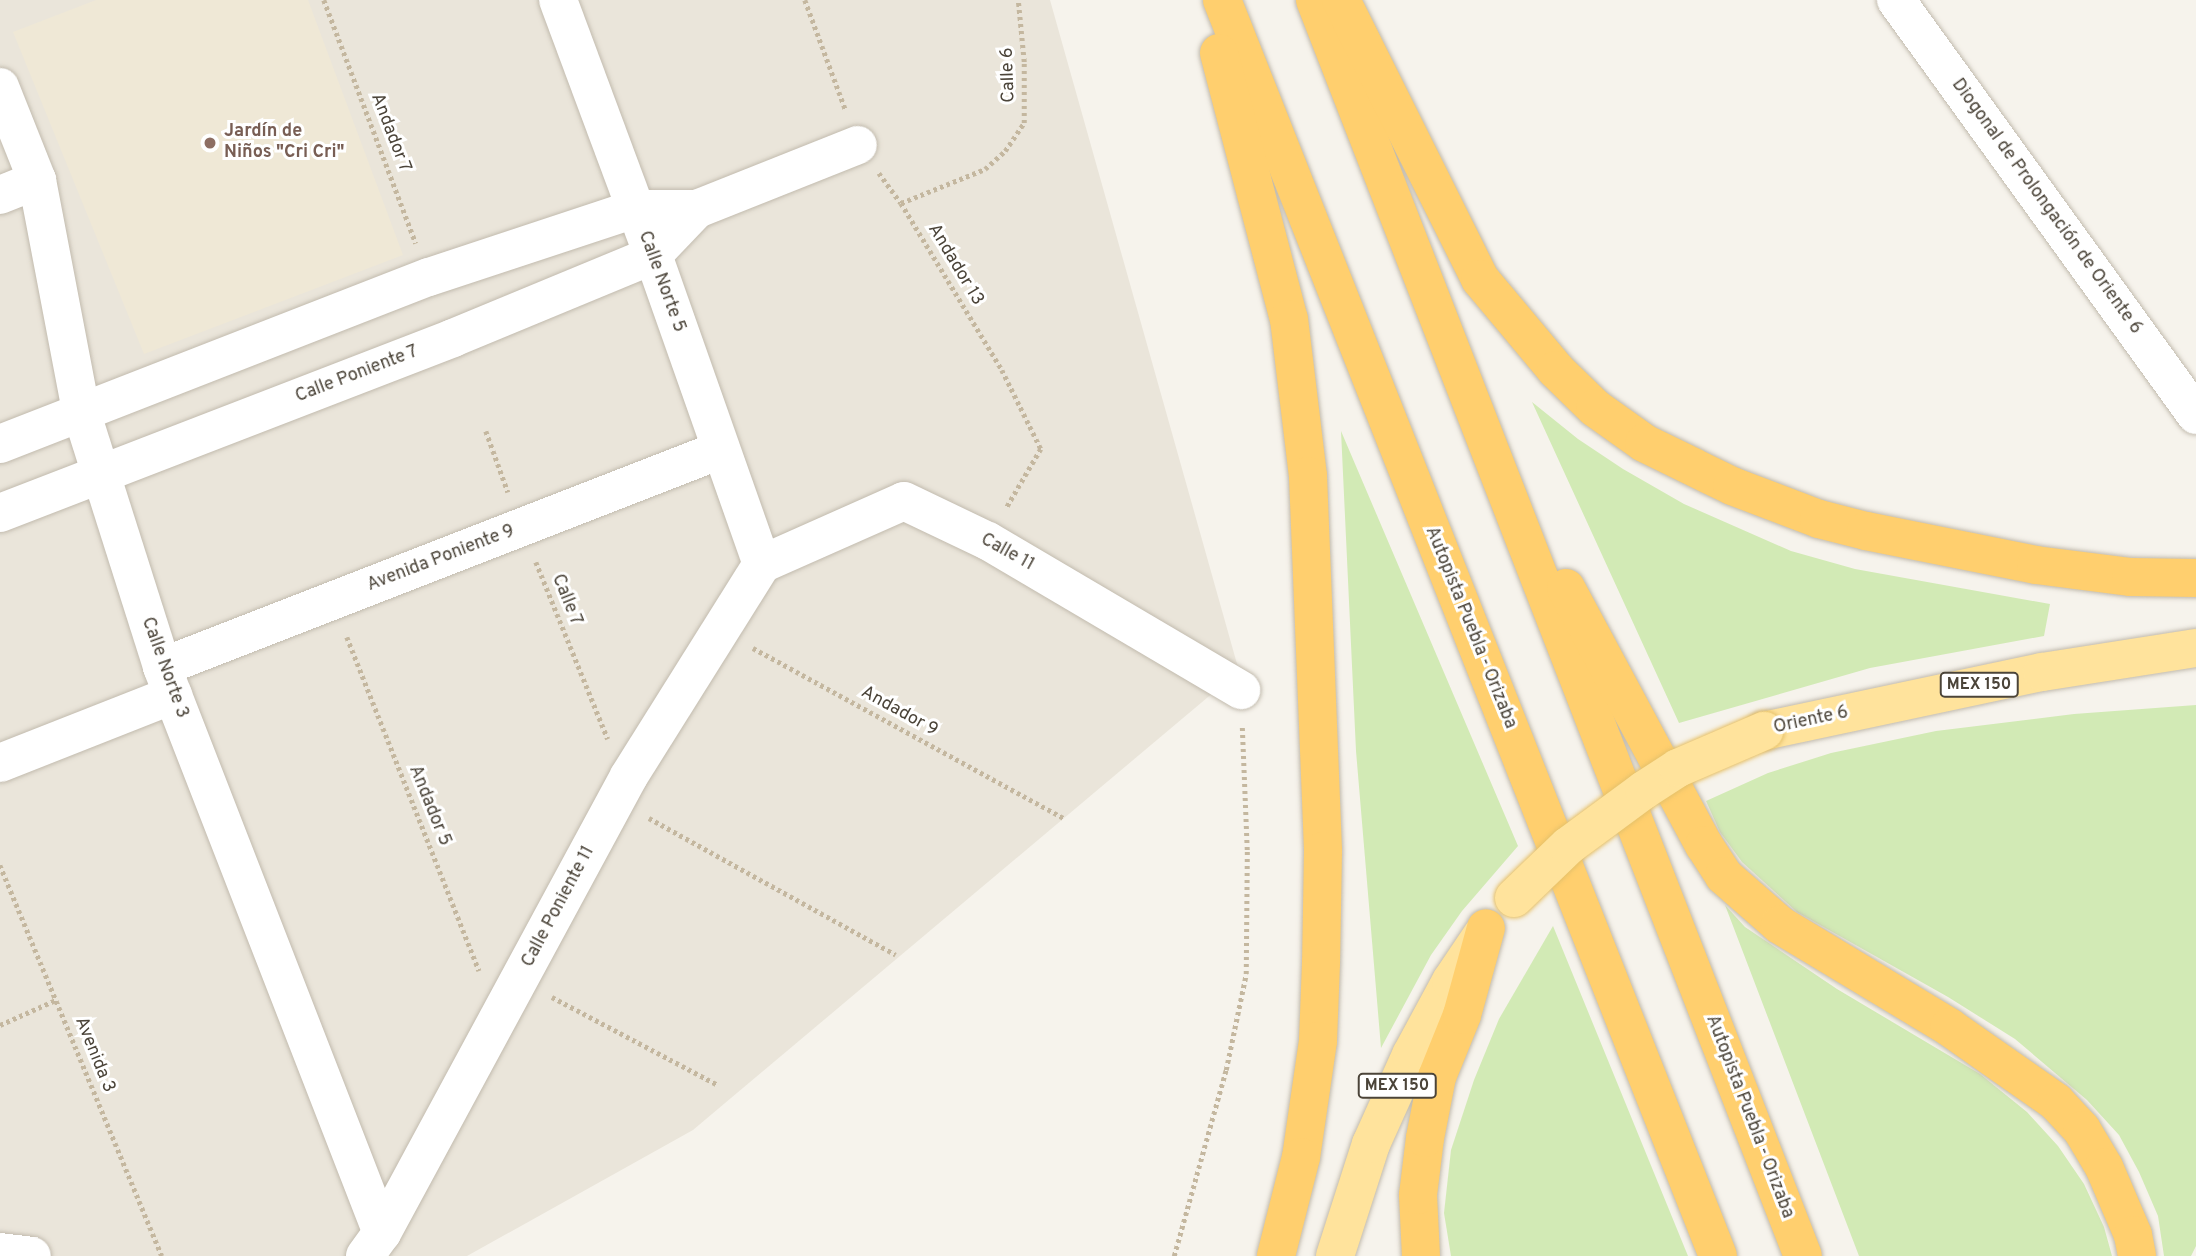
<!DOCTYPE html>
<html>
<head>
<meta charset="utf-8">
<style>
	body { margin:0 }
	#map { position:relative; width:2196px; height:1256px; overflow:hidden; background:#f6f3ec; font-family:Overpass,sans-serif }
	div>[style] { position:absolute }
	.residential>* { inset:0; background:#eae5da }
	.education>* { inset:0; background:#efe8d6 }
	.green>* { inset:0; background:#d2eab5 }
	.path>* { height:4.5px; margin-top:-2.25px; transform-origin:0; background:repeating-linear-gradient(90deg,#c4b79f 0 3.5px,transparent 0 7px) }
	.roads { filter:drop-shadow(0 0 2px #c2bbae) drop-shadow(0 0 2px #c2bbae) }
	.street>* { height:38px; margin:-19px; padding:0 19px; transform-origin:19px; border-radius:19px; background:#fff }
	.primary>* { height:38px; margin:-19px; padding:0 19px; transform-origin:19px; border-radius:19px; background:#ffe39c }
	.highway>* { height:38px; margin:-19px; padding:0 19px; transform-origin:19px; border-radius:19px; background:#ffcf6e }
	.bridges { filter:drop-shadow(0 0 2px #e6c16a) drop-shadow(0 0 2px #e6c16a) }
	.primary-bridge>* { height:38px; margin:-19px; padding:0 19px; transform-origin:19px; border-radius:19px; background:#ffe39c }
	.dots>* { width:19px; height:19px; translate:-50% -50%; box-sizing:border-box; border:4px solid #fff; border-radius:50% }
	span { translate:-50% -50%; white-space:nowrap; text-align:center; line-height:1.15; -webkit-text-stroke:6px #fff; paint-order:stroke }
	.shield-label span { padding:2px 5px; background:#fff; border:2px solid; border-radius:5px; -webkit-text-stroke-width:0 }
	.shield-label { font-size:16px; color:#4b4439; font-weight:700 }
	.street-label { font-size:18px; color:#4b4439 }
	.education-label { font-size:18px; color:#785e54; font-weight:700 }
	.left { translate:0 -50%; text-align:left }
</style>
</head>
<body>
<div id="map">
	<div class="residential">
		<i style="clip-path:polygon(0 0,1050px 0,1239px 671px,693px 1130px,467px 1256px,0 1256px)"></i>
	</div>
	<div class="education">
		<i style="clip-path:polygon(96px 0,308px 0,403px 255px,144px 354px,13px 32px)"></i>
	</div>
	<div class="green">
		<i style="clip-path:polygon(1532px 402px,1578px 439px,1623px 469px,1684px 504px,1791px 551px,1855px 569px,2050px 604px,2044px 636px,1870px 668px,1679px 723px)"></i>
		<i style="clip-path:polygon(1341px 431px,1518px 846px,1462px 911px,1431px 955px,1381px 1048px,1356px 751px)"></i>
		<i style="clip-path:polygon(2196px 705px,2196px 1246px,2191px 1256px,2164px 1256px,2158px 1216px,2139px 1172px,2119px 1135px,2087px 1100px,2015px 1039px,1948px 997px,1797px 912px,1742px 862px,1720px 832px,1706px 801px,1768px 773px,1831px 753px,1936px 731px,2074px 714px)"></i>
		<i style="clip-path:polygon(1725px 905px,1745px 927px,1837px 989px,1980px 1074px,2027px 1112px,2058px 1146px,2084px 1184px,2104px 1227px,2112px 1256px,1859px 1256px)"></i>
		<i style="clip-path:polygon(1553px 926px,1688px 1256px,1451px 1256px,1444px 1213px,1451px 1150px,1474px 1080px,1499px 1019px)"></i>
	</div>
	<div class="path">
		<i style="left:324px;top:0;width:260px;rotate:69.3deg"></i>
		<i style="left:805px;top:0;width:118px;rotate:69.7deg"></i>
		<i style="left:879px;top:173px;width:37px;rotate:54deg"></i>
		<i style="left:901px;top:203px;width:195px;rotate:58.8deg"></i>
		<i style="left:1002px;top:370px;width:88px;rotate:63.7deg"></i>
		<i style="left:1041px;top:449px;width:67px;rotate:120.4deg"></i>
		<i style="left:901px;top:203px;width:91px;rotate:-22deg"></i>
		<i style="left:985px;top:169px;width:27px;rotate:-42deg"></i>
		<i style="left:1005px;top:151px;width:34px;rotate:-56deg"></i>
		<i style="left:1024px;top:123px;width:61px;rotate:-90deg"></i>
		<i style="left:1024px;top:62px;width:62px;rotate:-95.5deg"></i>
		<i style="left:486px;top:431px;width:65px;rotate:70.2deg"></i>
		<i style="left:536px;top:562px;width:191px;rotate:67.9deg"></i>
		<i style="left:347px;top:637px;width:359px;rotate:68.4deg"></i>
		<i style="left:753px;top:648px;width:356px;rotate:28.7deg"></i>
		<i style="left:649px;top:818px;width:282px;rotate:29deg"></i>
		<i style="left:0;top:865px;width:423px;rotate:67.5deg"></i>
		<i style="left:552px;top:997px;width:188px;rotate:27.9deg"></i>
		<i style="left:0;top:1025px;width:61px;rotate:-24.1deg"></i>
		<i style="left:1174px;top:1256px;width:193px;rotate:-74.4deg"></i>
		<i style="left:1226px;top:1070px;width:98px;rotate:-78.2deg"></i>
		<i style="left:1246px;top:974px;width:124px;rotate:-89.5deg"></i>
		<i style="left:1247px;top:850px;width:124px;rotate:-92.3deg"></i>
	</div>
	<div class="roads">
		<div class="street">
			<i style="left:558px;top:0;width:272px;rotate:69.6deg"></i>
			<i style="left:653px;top:255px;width:328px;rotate:70.6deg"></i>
			<i style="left:1896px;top:0;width:512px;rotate:54.14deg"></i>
			<i style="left:0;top:87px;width:100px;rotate:68.3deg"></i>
			<i style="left:37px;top:180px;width:235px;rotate:79.2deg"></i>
			<i style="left:81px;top:411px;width:269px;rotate:72.4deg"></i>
			<i style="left:162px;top:667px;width:607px;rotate:68.76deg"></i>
			<i style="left:0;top:195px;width:40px;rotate:-22deg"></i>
			<i style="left:0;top:444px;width:460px;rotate:-21.3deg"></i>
			<i style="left:429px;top:277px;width:217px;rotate:-18.3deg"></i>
			<i style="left:635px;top:209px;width:62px"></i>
			<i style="left:697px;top:209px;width:173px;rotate:-21.7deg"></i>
			<i style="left:0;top:513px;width:486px;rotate:-21.1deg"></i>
			<i style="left:453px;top:338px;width:217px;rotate:-22.5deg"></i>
			<i style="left:653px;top:255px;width:64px;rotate:-46.3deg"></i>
			<i style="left:762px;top:564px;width:155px;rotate:-23.9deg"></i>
			<i style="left:904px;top:501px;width:93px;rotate:25.5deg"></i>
			<i style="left:988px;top:541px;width:294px;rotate:30.5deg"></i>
			<i style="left:162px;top:667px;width:599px;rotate:-21.25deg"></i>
			<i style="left:0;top:763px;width:186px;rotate:-21.5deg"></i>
			<i style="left:0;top:1252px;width:32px;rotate:7deg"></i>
			<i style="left:365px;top:1256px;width:29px;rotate:-54deg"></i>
			<i style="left:382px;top:1233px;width:519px;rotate:-61.61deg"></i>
			<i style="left:629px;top:776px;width:250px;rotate:-57.9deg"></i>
		</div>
		<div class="primary">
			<i style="left:1764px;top:731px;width:284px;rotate:-12deg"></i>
			<i style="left:2042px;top:672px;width:156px;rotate:-8.9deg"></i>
			<i style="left:1335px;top:1256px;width:118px;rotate:-72.2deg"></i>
			<i style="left:1371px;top:1144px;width:98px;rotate:-65.8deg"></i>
			<i style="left:1411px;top:1055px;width:84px;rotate:-61.6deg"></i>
			<i style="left:1451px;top:981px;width:55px;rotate:-56deg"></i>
		</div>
		<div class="highway">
			<i style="left:1222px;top:0;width:1350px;rotate:68.45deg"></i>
			<i style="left:1315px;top:0;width:1347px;rotate:68.77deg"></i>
			<i style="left:1341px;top:0;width:312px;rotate:63.5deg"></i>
			<i style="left:1480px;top:279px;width:119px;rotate:50.1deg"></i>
			<i style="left:1556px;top:370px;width:54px;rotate:44.3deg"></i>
			<i style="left:1595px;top:408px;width:60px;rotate:35.5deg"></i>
			<i style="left:1644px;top:443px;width:98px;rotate:26deg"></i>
			<i style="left:1732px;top:486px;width:93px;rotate:20.8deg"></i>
			<i style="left:1819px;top:519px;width:49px;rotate:14.3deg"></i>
			<i style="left:1866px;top:531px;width:173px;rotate:11.3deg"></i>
			<i style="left:2036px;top:565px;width:96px;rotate:7.2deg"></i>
			<i style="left:2131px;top:577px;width:65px;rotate:0.9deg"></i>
			<i style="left:1219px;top:53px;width:275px;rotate:75.3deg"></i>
			<i style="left:1289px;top:319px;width:158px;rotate:83.1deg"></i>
			<i style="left:1308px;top:476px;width:375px;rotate:87.7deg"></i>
			<i style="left:1323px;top:851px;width:112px;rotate:91deg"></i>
			<i style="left:1321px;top:963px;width:78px;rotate:92.2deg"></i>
			<i style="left:1318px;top:1041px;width:117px;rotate:98.3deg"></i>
			<i style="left:1301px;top:1157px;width:102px;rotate:104.2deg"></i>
			<i style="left:1566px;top:588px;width:292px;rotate:61.8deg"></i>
			<i style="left:1704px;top:845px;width:37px;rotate:57deg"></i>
			<i style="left:1724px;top:876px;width:74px;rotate:41.2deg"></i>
			<i style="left:1780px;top:925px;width:197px;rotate:31.1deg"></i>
			<i style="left:1949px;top:1027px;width:131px;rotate:35deg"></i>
			<i style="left:2056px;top:1102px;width:38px;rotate:47deg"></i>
			<i style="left:2082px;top:1130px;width:43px;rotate:59.3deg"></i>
			<i style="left:2104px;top:1167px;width:74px;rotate:66.9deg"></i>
			<i style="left:2133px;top:1235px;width:21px;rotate:79deg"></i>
			<i style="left:1421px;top:1256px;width:61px;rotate:-92.8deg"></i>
			<i style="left:1418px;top:1195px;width:57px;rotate:-83deg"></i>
			<i style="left:1425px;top:1138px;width:62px;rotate:-78.9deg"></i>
			<i style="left:1437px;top:1077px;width:67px;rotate:-68deg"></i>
			<i style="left:1462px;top:1015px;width:90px;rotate:-74.6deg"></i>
		</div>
	</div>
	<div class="bridges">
		<div class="primary-bridge">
			<i style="left:1514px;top:898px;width:75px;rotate:-43.9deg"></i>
			<i style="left:1568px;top:846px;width:94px;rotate:-36.4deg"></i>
			<i style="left:1644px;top:790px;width:40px;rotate:-32.9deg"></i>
			<i style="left:1678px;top:768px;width:94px;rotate:-23.3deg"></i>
		</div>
	</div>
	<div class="dots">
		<i style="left:210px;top:143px;background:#8d6e63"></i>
	</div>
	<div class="shield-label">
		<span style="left:1979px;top:685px">MEX 150</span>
		<span style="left:1397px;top:1086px">MEX 150</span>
	</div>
	<div class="street-label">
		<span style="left:1009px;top:75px;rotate:-92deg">Calle 6</span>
		<span style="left:390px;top:133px;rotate:69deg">Andador 7</span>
		<span style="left:2046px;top:207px;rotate:54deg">Diogonal de Prolongación de Oriente 6</span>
		<span style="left:955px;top:265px;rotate:59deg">Andador 13</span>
		<span style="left:661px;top:282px;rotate:70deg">Calle Norte 5</span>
		<span style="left:357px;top:375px;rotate:-21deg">Calle Poniente 7</span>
		<span style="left:1007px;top:553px;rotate:29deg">Calle 11</span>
		<span style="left:441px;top:559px;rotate:-21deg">Avenida Poniente 9</span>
		<span style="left:566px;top:600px;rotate:68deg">Calle 7</span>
		<span style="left:1470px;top:628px;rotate:68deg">Autopista Puebla - Orizaba</span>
		<span style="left:164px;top:668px;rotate:70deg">Calle Norte 3</span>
		<span style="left:899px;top:712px;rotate:29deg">Andador 9</span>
		<span style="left:1811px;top:721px;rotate:-12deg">Oriente 6</span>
		<span style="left:429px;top:806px;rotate:68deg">Andador 5</span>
		<span style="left:559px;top:907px;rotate:-62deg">Calle Poniente 11</span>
		<span style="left:94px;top:1055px;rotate:68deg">Avenida 3</span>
		<span style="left:1749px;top:1117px;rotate:69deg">Autopista Puebla - Orizaba</span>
	</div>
	<div class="education-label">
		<span class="left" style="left:224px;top:143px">Jardín de<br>Niños "Cri Cri"</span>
	</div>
</div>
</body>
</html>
